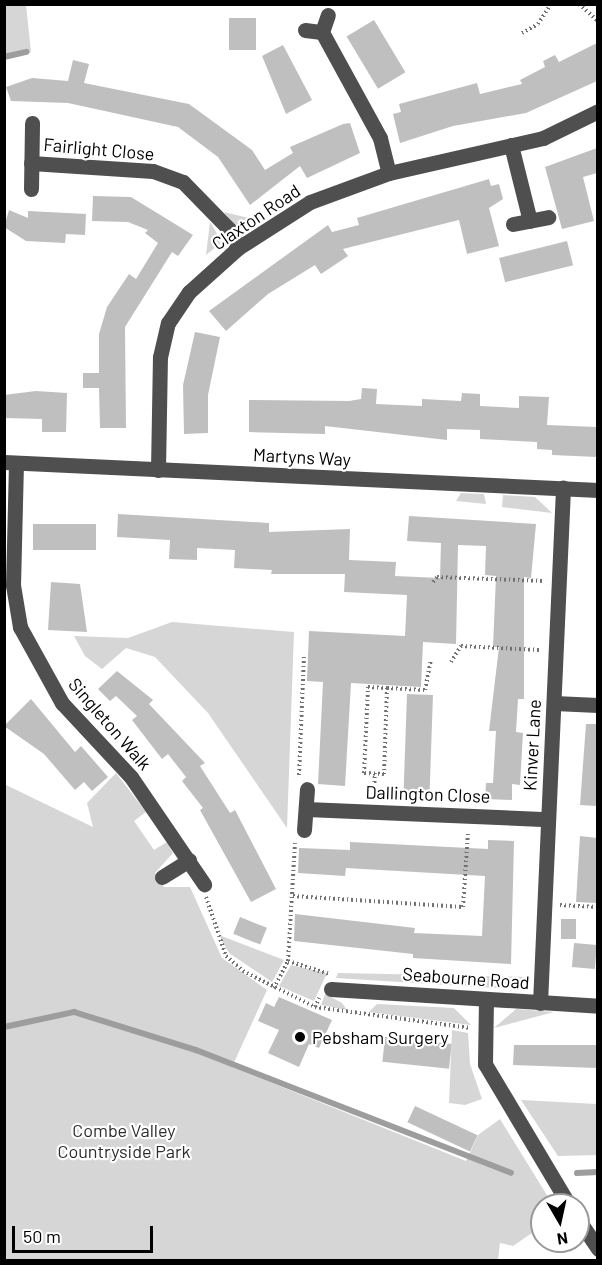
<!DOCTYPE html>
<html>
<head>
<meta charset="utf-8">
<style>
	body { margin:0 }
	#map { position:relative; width:602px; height:1265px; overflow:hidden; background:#fff; font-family:Barlow,sans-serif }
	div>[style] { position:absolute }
	.green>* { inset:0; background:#d6d6d6 }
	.stream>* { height:6px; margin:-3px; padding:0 3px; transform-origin:3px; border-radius:3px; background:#9d9d9d }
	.building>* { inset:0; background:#bfbfbf; transform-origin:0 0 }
	.path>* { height:4px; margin-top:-2px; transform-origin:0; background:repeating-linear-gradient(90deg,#717171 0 1.5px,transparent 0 4.5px) }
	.minor>* { height:15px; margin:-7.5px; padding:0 7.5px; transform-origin:7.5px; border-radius:7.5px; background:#4f4f4f }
	.dots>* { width:16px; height:16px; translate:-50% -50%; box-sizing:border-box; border:3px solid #fff; border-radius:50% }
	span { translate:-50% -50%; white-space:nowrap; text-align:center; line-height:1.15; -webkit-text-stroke:4.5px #fff; paint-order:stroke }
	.street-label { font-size:18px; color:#000 }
	.poi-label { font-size:18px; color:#000 }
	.left { translate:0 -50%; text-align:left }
	.park-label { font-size:18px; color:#2d2d2d }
	.frame { position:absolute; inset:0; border:6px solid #000; pointer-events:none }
	.north { position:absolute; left:530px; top:1193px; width:60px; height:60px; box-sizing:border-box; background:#fff; border:2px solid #999; border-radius:50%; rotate:171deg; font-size:16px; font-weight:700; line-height:24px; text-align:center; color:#000 }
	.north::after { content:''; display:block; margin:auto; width:21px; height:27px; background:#000; clip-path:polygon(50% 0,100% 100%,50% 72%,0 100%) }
	.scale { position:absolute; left:12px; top:1226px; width:141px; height:27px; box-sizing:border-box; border:3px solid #000; border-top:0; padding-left:8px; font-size:18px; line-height:21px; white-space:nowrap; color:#000; -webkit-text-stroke:4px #fff; paint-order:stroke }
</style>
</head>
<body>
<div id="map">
	<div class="green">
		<i style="clip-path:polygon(5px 4px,26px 5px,31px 52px,5px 59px)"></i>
		<i style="clip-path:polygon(224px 212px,257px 220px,239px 231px)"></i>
		<i style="clip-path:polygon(210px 222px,222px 242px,206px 255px)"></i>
		<i style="clip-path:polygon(461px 493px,484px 494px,486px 504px,456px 501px)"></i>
		<i style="clip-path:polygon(503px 495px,535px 497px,552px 513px,502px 507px)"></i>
		<i style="clip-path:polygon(172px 622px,294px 632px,287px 828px,208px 713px,155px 657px,126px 648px,102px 669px,85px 656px,74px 636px,128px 638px)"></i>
		<i style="clip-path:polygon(116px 773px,146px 812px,134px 821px,154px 850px,167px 842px,173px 853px,155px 873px,164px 887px,190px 887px,222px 958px,267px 990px,232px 1067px,466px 1161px,478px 1135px,500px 1119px,553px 1205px,542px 1205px,542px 1226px,513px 1246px,500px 1243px,498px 1260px,5px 1260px,4px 784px,93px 827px,87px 803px)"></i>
		<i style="clip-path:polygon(219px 935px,284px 960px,272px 982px,229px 953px)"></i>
		<i style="clip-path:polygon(291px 965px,327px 973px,314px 1001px,279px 986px)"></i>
		<i style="clip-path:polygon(338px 973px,528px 977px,515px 987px,496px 988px,336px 978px)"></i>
		<i style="clip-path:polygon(325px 994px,342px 1003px,347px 1010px,321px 1005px)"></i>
		<i style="clip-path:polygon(377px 1004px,454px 1008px,471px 1025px,369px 1012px)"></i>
		<i style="clip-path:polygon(516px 1009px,554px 1012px,494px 1028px)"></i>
		<i style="clip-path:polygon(452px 1030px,468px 1033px,470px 1064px,482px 1099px,465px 1105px,449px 1103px)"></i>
		<i style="clip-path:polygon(521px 1100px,597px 1104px,597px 1155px,558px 1156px)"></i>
	</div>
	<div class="stream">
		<i style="left:4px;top:57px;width:23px;rotate:-13deg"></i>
		<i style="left:4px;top:1027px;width:72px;rotate:-12.1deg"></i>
		<i style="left:74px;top:1012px;width:128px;rotate:17.3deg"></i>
		<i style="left:196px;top:1050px;width:338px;rotate:21.3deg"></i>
		<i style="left:577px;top:1173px;width:21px;rotate:-3deg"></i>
	</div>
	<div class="building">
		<i style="left:229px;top:18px;width:27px;height:32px"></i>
		<i style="left:374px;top:20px;width:61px;height:32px;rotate:59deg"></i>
		<i style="clip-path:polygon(597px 43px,597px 81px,526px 113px,453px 126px,400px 143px,393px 114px,401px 112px,399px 104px,477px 83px,480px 94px,522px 84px,520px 80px,545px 67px,543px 61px,555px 55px,559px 62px)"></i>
		<i style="clip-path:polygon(283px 45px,312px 100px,286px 114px,262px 56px)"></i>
		<i style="clip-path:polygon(73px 60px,89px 64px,84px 83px,189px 104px,252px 150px,265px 170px,293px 153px,290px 147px,343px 124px,350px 123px,360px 153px,307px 178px,300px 166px,250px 205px,218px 157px,178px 127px,68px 103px,11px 101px,6px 87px,32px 78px,68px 81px)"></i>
		<i style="clip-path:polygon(597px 148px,597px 173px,583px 177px,594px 221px,562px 229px,545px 167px)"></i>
		<i style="clip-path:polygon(489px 179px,491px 186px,499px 184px,503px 199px,489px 208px,499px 246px,467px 254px,459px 220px,343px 249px,348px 256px,321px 274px,315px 265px,268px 294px,226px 331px,209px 311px,328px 225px,332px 232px,359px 225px,357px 218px)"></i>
		<i style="clip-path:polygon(93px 196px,131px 197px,193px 235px,178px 256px,172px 252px,125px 327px,126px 428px,100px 428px,99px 388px,83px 388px,83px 373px,99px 373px,99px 334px,107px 307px,129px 274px,136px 279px,158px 243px,145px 233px,148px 230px,128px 222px,92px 221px)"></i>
		<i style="clip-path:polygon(9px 210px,28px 218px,28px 211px,86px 214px,85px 235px,66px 234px,65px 243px,26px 241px,4px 227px)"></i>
		<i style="left:567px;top:241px;width:25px;height:70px;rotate:76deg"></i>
		<i style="clip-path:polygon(195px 332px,220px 337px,208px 395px,208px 433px,184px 434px,183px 385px)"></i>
		<i style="clip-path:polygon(362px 388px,377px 389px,376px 404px,422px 406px,422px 399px,461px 401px,462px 393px,480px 394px,480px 406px,519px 408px,519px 396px,549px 397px,547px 425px,597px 427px,597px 457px,552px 455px,552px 450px,537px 449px,537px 442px,480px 439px,480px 430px,447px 429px,447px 440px,325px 426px,325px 434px,249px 432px,249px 400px,349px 401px,361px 399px)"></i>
		<i style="clip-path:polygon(36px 391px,67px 393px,66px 432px,42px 432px,42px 419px,4px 418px,4px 395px)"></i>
		<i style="clip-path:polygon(118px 514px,269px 523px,269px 532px,350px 529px,349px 560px,396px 562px,395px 576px,440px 578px,441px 543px,407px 541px,409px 516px,536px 524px,531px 578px,524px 577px,524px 699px,518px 699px,516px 732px,523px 733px,520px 785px,512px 784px,512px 800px,485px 799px,486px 783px,493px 783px,496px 731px,489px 731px,499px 647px,493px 647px,496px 576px,485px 575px,486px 546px,458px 545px,456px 644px,423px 642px,421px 687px,351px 683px,345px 786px,318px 784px,323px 682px,307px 681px,309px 631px,405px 636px,407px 595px,344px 592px,345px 574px,271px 574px,272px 570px,234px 568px,235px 550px,197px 548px,197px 560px,169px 559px,170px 540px,117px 537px)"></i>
		<i style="left:33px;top:524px;width:63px;height:26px"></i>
		<i style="clip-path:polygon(51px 582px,80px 584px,87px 632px,48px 630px)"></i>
		<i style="clip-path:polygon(117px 671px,153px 700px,149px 704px,205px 763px,200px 766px,230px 813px,235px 810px,276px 889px,251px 902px,200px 810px,203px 808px,182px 781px,186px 777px,168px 754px,162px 759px,132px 720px,137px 716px,116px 696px,110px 701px,98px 689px)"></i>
		<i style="left:407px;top:694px;width:26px;height:102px;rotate:2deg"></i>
		<i style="clip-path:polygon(31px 699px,75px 752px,81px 746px,108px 777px,92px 791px,84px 782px,75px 790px,44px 754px,4px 726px)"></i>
		<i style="clip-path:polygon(586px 724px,597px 724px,597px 806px,580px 805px)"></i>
		<i style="clip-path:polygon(580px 836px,597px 838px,597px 903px,576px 902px)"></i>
		<i style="clip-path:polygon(488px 840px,514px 841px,511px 964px,413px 958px,413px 954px,294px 941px,295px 914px,415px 928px,414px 933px,482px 936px,485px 876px,346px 868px,345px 876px,298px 873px,299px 848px,350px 850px,350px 842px,488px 849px)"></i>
		<i style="left:240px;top:917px;width:29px;height:18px;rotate:22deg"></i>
		<i style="left:561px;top:919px;width:15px;height:20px"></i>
		<i style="left:574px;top:943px;width:23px;height:24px;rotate:5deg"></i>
		<i style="clip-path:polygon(279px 997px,332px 1020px,319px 1048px,309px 1044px,299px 1067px,268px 1053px,279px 1030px,258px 1021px,266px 1003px,274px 1007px)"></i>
		<i style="left:385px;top:1037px;width:67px;height:25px;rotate:6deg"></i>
		<i style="clip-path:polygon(514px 1045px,597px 1045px,597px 1068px,513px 1065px)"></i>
		<i style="left:415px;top:1106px;width:69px;height:18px;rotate:25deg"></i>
	</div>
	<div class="path">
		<i style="left:579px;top:4px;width:25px;rotate:42deg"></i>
		<i style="left:522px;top:33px;width:18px;rotate:-29deg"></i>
		<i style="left:538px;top:24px;width:24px;rotate:-57deg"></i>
		<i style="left:433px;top:582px;width:6px;rotate:-51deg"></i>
		<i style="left:437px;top:577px;width:107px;rotate:2.1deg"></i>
		<i style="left:451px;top:662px;width:19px;rotate:-58deg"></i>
		<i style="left:461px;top:646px;width:79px;rotate:2.9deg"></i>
		<i style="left:368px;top:687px;width:19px;rotate:3deg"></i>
		<i style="left:387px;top:688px;width:86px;rotate:92deg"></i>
		<i style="left:384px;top:774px;width:20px;rotate:-177deg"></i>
		<i style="left:364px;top:773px;width:86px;rotate:-87.3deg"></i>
		<i style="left:387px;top:688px;width:38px;rotate:3deg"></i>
		<i style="left:425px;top:690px;width:31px;rotate:-79deg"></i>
		<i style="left:299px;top:775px;width:121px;rotate:-87.6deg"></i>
		<i style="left:374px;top:796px;width:23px;rotate:-88deg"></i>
		<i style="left:293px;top:896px;width:170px;rotate:3.7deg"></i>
		<i style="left:463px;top:907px;width:76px;rotate:-86.2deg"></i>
		<i style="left:206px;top:897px;width:62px;rotate:71.3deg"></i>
		<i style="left:226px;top:956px;width:23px;rotate:41deg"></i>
		<i style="left:243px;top:971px;width:80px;rotate:26.6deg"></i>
		<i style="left:315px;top:1007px;width:10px;rotate:-66deg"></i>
		<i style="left:560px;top:905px;width:38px;rotate:3deg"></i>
		<i style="left:288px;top:961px;width:43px;rotate:17.6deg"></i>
		<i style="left:274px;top:988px;width:30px;rotate:-63deg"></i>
		<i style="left:288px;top:961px;width:118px;rotate:-86.6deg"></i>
		<i style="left:315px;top:1007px;width:157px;rotate:7.7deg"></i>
	</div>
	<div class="minor">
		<i style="left:305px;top:30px;width:17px;rotate:7deg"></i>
		<i style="left:322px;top:32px;width:18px;rotate:-71deg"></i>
		<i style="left:322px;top:32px;width:121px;rotate:61.3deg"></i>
		<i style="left:380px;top:138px;width:36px;rotate:76deg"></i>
		<i style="left:511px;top:145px;width:78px;rotate:76deg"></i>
		<i style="left:31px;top:163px;width:122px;rotate:3.8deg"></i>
		<i style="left:153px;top:171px;width:32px;rotate:20deg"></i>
		<i style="left:183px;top:182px;width:66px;rotate:45.6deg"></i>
		<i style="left:229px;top:229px;width:21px;rotate:65deg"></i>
		<i style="left:31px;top:189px;width:66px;rotate:-89.1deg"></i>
		<i style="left:513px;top:224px;width:36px;rotate:-11deg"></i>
		<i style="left:4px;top:462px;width:595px;rotate:2.7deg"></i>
		<i style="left:16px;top:463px;width:122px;rotate:91.4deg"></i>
		<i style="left:13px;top:585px;width:43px;rotate:80.5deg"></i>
		<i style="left:20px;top:627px;width:87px;rotate:61.1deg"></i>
		<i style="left:62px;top:703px;width:101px;rotate:47deg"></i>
		<i style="left:131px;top:777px;width:130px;rotate:55.7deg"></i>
		<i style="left:158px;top:470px;width:113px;rotate:-89deg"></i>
		<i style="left:160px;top:357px;width:35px;rotate:-77deg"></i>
		<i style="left:168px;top:323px;width:37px;rotate:-56deg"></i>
		<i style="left:189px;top:292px;width:66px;rotate:-41.9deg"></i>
		<i style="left:238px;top:248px;width:85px;rotate:-32.6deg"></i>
		<i style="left:310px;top:202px;width:84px;rotate:-20.2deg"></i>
		<i style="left:389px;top:173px;width:158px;rotate:-12.8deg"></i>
		<i style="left:543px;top:138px;width:61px;rotate:-26.1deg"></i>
		<i style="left:554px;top:703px;width:44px;rotate:2.6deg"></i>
		<i style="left:306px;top:809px;width:242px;rotate:2.4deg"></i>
		<i style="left:304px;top:830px;width:41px;rotate:-85.8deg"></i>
		<i style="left:162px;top:877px;width:32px;rotate:-32deg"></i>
		<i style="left:331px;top:989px;width:268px;rotate:3.6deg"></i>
		<i style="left:486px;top:999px;width:65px;rotate:90.9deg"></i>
		<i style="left:485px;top:1064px;width:164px;rotate:59.2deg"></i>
		<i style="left:540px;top:1003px;width:516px;rotate:-87.44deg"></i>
		<i style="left:578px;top:1219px;width:36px;rotate:56deg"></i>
	</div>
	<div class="dots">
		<i style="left:300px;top:1037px;background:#000"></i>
	</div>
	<div class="street-label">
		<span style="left:99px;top:149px;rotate:5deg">Fairlight Close</span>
		<span style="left:256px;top:217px;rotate:-34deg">Claxton Road</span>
		<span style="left:302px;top:457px;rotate:3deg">Martyns Way</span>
		<span style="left:110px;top:724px;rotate:49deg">Singleton Walk</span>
		<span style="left:532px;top:745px;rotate:-87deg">Kinver Lane</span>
		<span style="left:428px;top:794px;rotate:2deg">Dallington Close</span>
		<span style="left:466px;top:978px;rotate:4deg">Seabourne Road</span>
	</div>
	<div class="poi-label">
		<span class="left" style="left:312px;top:1037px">Pebsham Surgery</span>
	</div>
	<div class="park-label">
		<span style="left:124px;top:1141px">Combe Valley<br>Countryside Park</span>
	</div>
	<div class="frame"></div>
	<div class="north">N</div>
	<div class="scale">50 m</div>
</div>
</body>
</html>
